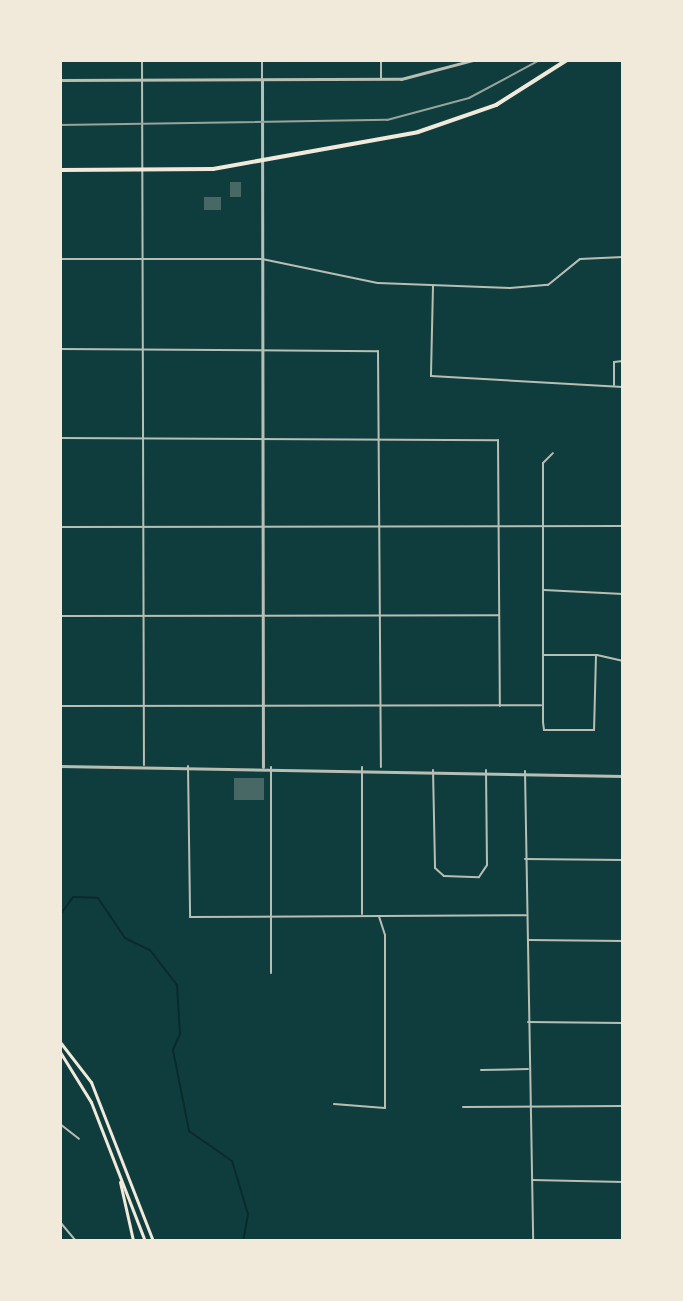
<!DOCTYPE html>
<html>
<head>
<meta charset="utf-8">
<style>
	body { margin:0 }
	#map { position:relative; width:683px; height:1301px; overflow:hidden; background:#0f3d3e; font-family:"Playfair Display",serif }
	div>[style] { position:absolute }
	.stream>* { height:2px; margin:-1px; padding:0 1px; transform-origin:1px; border-radius:1px; background:#0a2a2b }
	.building>* { inset:0; background:#486865; transform-origin:0 0 }
	.minor>* { height:2px; margin:-1px; padding:0 1px; transform-origin:1px; border-radius:1px; background:#b8beb3 }
	.tertiary>* { height:3px; margin:-1.5px; padding:0 1.5px; transform-origin:1.5px; border-radius:1.5px; background:#b8beb3 }
	.secondary>* { height:3px; margin:-1.5px; padding:0 1.5px; transform-origin:1.5px; border-radius:1.5px; background:#f1e9da }
	.primary>* { height:4px; margin:-2px; padding:0 2px; transform-origin:2px; border-radius:2px; background:#f1e9da }
	.rail>* { height:2px; margin:-1px; padding:0 1px; transform-origin:1px; border-radius:1px; background:#97a49c }
	span { translate:-50% -50%; white-space:nowrap; text-align:center; line-height:1.15; -webkit-text-stroke:8px #f1e9da; paint-order:stroke }
	.frame { position:absolute; inset:0; border:62px solid #f1e9da; pointer-events:none }
</style>
</head>
<body>
<div id="map">
	<div class="stream">
		<i style="left:60px;top:915px;width:22px;rotate:-54deg"></i>
		<i style="left:73px;top:897px;width:25px;rotate:2deg"></i>
		<i style="left:98px;top:898px;width:48px;rotate:56deg"></i>
		<i style="left:125px;top:938px;width:28px;rotate:26deg"></i>
		<i style="left:150px;top:950px;width:44px;rotate:52.4deg"></i>
		<i style="left:177px;top:985px;width:49px;rotate:86.5deg"></i>
		<i style="left:180px;top:1034px;width:17px;rotate:114deg"></i>
		<i style="left:173px;top:1050px;width:83px;rotate:78.8deg"></i>
		<i style="left:189px;top:1131px;width:52px;rotate:34.9deg"></i>
		<i style="left:232px;top:1161px;width:55px;rotate:73.2deg"></i>
		<i style="left:248px;top:1214px;width:27px;rotate:100deg"></i>
	</div>
	<div class="building">
		<i style="left:230px;top:182px;width:11px;height:15px"></i>
		<i style="left:204px;top:197px;width:17px;height:13px"></i>
		<i style="left:234px;top:778px;width:30px;height:22px"></i>
	</div>
	<div class="minor">
		<i style="left:142px;top:60px;width:705px;rotate:89.84deg"></i>
		<i style="left:262px;top:60px;width:19px;rotate:90deg"></i>
		<i style="left:381px;top:60px;width:19px;rotate:90deg"></i>
		<i style="left:60px;top:259px;width:202px"></i>
		<i style="left:262px;top:259px;width:118px;rotate:11.7deg"></i>
		<i style="left:378px;top:283px;width:132px;rotate:2.2deg"></i>
		<i style="left:510px;top:288px;width:38px;rotate:-5deg"></i>
		<i style="left:548px;top:285px;width:41px;rotate:-39.1deg"></i>
		<i style="left:580px;top:259px;width:43px;rotate:-2.7deg"></i>
		<i style="left:433px;top:286px;width:90px;rotate:91.3deg"></i>
		<i style="left:431px;top:376px;width:192px;rotate:3.3deg"></i>
		<i style="left:60px;top:349px;width:318px;rotate:0.4deg"></i>
		<i style="left:378px;top:351px;width:416px;rotate:89.6deg"></i>
		<i style="left:623px;top:382px;width:3px;rotate:90deg"></i>
		<i style="left:614px;top:385px;width:23px;rotate:-90deg"></i>
		<i style="left:614px;top:362px;width:9px;rotate:-6deg"></i>
		<i style="left:60px;top:438px;width:438px;rotate:0.3deg"></i>
		<i style="left:498px;top:440px;width:266px;rotate:89.6deg"></i>
		<i style="left:60px;top:527px;width:563px;rotate:-0.1deg"></i>
		<i style="left:544px;top:590px;width:79px;rotate:2.9deg"></i>
		<i style="left:60px;top:616px;width:439px;rotate:-0.1deg"></i>
		<i style="left:543px;top:655px;width:53px"></i>
		<i style="left:596px;top:655px;width:75px;rotate:91.5deg"></i>
		<i style="left:594px;top:730px;width:50px;rotate:180deg"></i>
		<i style="left:544px;top:730px;width:8px;rotate:-97deg"></i>
		<i style="left:543px;top:722px;width:259px;rotate:-90deg"></i>
		<i style="left:543px;top:463px;width:14px;rotate:-45deg"></i>
		<i style="left:597px;top:655px;width:27px;rotate:13deg"></i>
		<i style="left:60px;top:706px;width:481px;rotate:-0.1deg"></i>
		<i style="left:188px;top:766px;width:151px;rotate:89.2deg"></i>
		<i style="left:190px;top:917px;width:336px;rotate:-0.3deg"></i>
		<i style="left:362px;top:767px;width:147px;rotate:90deg"></i>
		<i style="left:433px;top:770px;width:98px;rotate:88.8deg"></i>
		<i style="left:435px;top:868px;width:12px;rotate:42deg"></i>
		<i style="left:444px;top:876px;width:35px;rotate:2deg"></i>
		<i style="left:479px;top:877px;width:14px;rotate:-56deg"></i>
		<i style="left:487px;top:865px;width:95px;rotate:-90.6deg"></i>
		<i style="left:525px;top:771px;width:470px;rotate:89deg"></i>
		<i style="left:525px;top:859px;width:98px;rotate:0.6deg"></i>
		<i style="left:529px;top:940px;width:94px;rotate:0.6deg"></i>
		<i style="left:271px;top:973px;width:206px;rotate:-90deg"></i>
		<i style="left:528px;top:1022px;width:95px;rotate:0.6deg"></i>
		<i style="left:481px;top:1070px;width:47px;rotate:-1.2deg"></i>
		<i style="left:334px;top:1104px;width:51px;rotate:4.5deg"></i>
		<i style="left:385px;top:1108px;width:173px;rotate:-90deg"></i>
		<i style="left:385px;top:935px;width:19px;rotate:-108deg"></i>
		<i style="left:463px;top:1107px;width:160px;rotate:-0.4deg"></i>
		<i style="left:60px;top:1124px;width:24px;rotate:38deg"></i>
		<i style="left:532px;top:1180px;width:91px;rotate:1.3deg"></i>
		<i style="left:60px;top:1222px;width:25px;rotate:50deg"></i>
	</div>
	<div class="tertiary">
		<i style="left:60px;top:80px;width:341px;rotate:-0.2deg"></i>
		<i style="left:401px;top:79px;width:74px;rotate:-14.8deg"></i>
		<i style="left:262px;top:80px;width:687px;rotate:89.92deg"></i>
		<i style="left:60px;top:766px;width:563px;rotate:1.02deg"></i>
	</div>
	<div class="secondary">
		<i style="left:60px;top:1042px;width:51px;rotate:52.2deg"></i>
		<i style="left:91px;top:1082px;width:171px;rotate:68.7deg"></i>
		<i style="left:60px;top:1052px;width:59px;rotate:58.2deg"></i>
		<i style="left:91px;top:1102px;width:149px;rotate:68.8deg"></i>
		<i style="left:120px;top:1182px;width:59px;rotate:77.4deg"></i>
	</div>
	<div class="primary">
		<i style="left:60px;top:170px;width:153px;rotate:-0.4deg"></i>
		<i style="left:213px;top:169px;width:208px;rotate:-10.2deg"></i>
		<i style="left:418px;top:132px;width:83px;rotate:-19.1deg"></i>
		<i style="left:496px;top:105px;width:84px;rotate:-32.4deg"></i>
	</div>
	<div class="rail">
		<i style="left:60px;top:125px;width:327px;rotate:-0.9deg"></i>
		<i style="left:387px;top:120px;width:85px;rotate:-15deg"></i>
		<i style="left:469px;top:98px;width:81px;rotate:-28.2deg"></i>
	</div>
	<div class="frame"></div>
</div>
</body>
</html>
